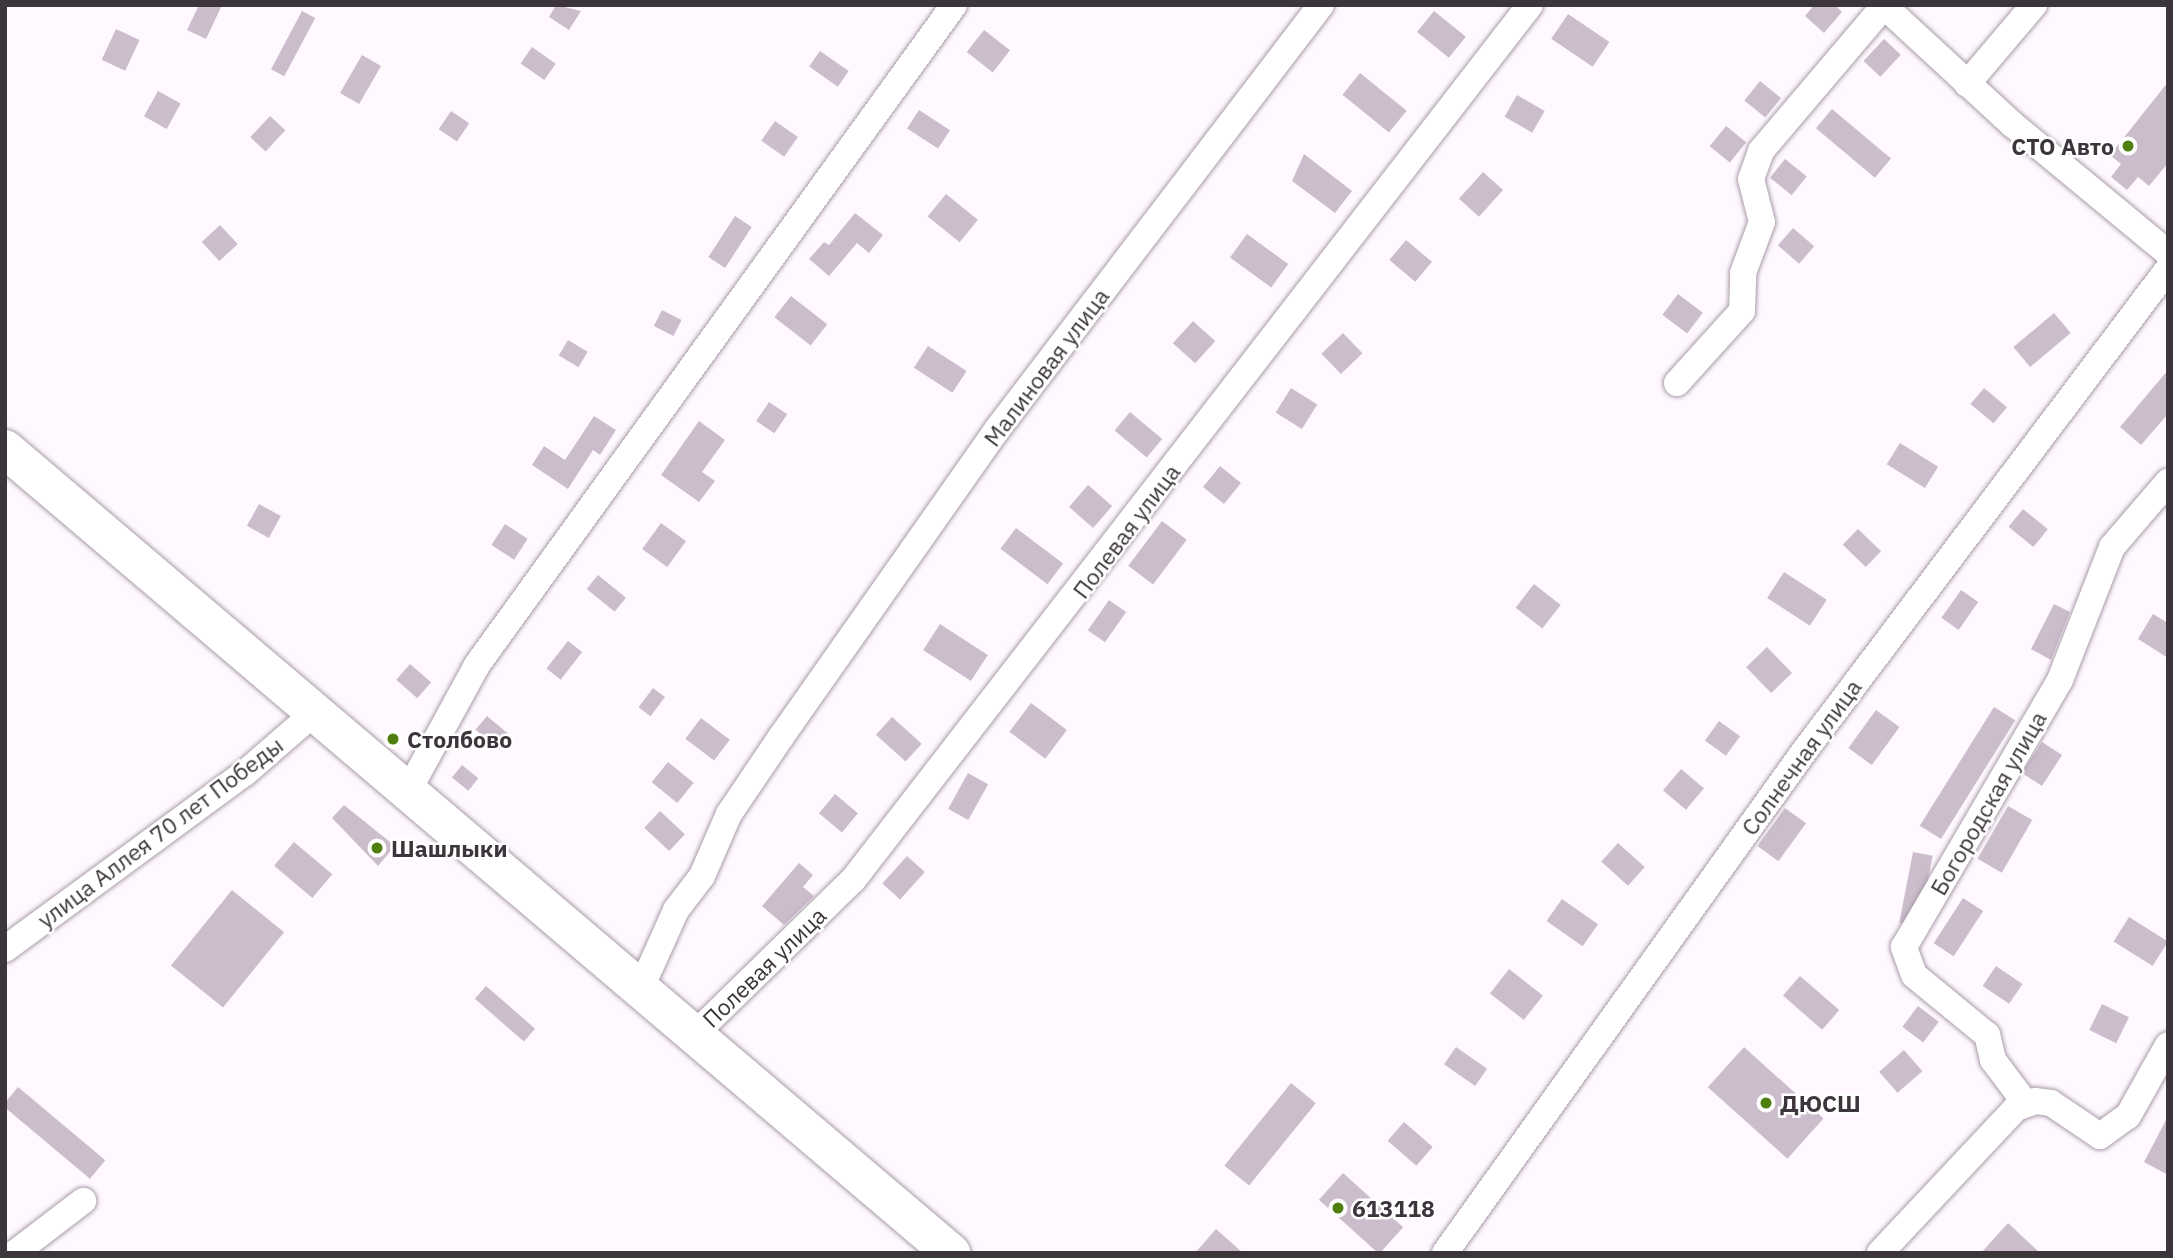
<!DOCTYPE html>
<html>
<head>
<meta charset="utf-8">
<style>
	body { margin:0 }
	#map { position:relative; width:2173px; height:1258px; overflow:hidden; background:#fff9ff; font-family:"IBM Plex Sans",sans-serif }
	div>[style] { position:absolute }
	.building>* { inset:0; background:#cbbdcb; transform-origin:0 0 }
	.roads { filter:drop-shadow(0 0 2px #a99ca9) drop-shadow(0 0 2px #a99ca9) }
	.minor>* { height:26px; margin:-13px; padding:0 13px; transform-origin:13px; border-radius:13px; background:#fff }
	.highway>* { height:38px; margin:-19px; padding:0 19px; transform-origin:19px; border-radius:19px; background:#fff }
	.dots>* { width:19px; height:19px; translate:-50% -50%; box-sizing:border-box; border:4px solid #fff; border-radius:50% }
	span { translate:-50% -50%; white-space:nowrap; text-align:center; line-height:1.15; -webkit-text-stroke:5px #fff; paint-order:stroke }
	.poi-label { font-size:23px; color:#3c363c; font-weight:700 }
	.right { translate:-100% -50%; text-align:right }
	.left { translate:0 -50%; text-align:left }
	.street-label { font-size:23px; color:#3c363c }
	.frame { position:absolute; inset:0; border:7px solid #3c363c; pointer-events:none }
</style>
</head>
<body>
<div id="map">
	<div class="building">
		<i style="clip-path:polygon(199px 5px,222px 5px,206px 39px,187px 30px)"></i>
		<i style="clip-path:polygon(556px 5px,581px 11px,569px 30px,549px 17px)"></i>
		<i style="clip-path:polygon(1814px 5px,1835px 5px,1842px 12px,1824px 33px,1805px 16px)"></i>
		<i style="left:302px;top:11px;width:15px;height:66px;rotate:28deg"></i>
		<i style="left:1434px;top:11px;width:41px;height:27px;rotate:39deg"></i>
		<i style="left:1568px;top:14px;width:50px;height:30px;rotate:34deg"></i>
		<i style="left:116px;top:29px;width:26px;height:34px;rotate:25deg"></i>
		<i style="left:984px;top:30px;width:33px;height:28px;rotate:38deg"></i>
		<i style="left:1884px;top:39px;width:23px;height:30px;rotate:43deg"></i>
		<i style="left:532px;top:47px;width:29px;height:20px;rotate:35deg"></i>
		<i style="left:820px;top:51px;width:35px;height:19px;rotate:35deg"></i>
		<i style="left:362px;top:55px;width:22px;height:44px;rotate:30deg"></i>
		<i style="left:1360px;top:73px;width:60px;height:28px;rotate:39deg"></i>
		<i style="left:1760px;top:81px;width:27px;height:25px;rotate:39deg"></i>
		<i style="clip-path:polygon(2168px 82px,2168px 163px,2149px 186px,2138px 177px,2127px 190px,2111px 177px,2121px 164px,2110px 155px)"></i>
		<i style="left:158px;top:91px;width:26px;height:29px;rotate:29deg"></i>
		<i style="left:1517px;top:95px;width:32px;height:25px;rotate:30deg"></i>
		<i style="left:1832px;top:109px;width:77px;height:25px;rotate:40deg"></i>
		<i style="left:919px;top:110px;width:37px;height:22px;rotate:33deg"></i>
		<i style="left:451px;top:111px;width:22px;height:22px;rotate:34deg"></i>
		<i style="left:270px;top:116px;width:21px;height:29px;rotate:43deg"></i>
		<i style="left:775px;top:121px;width:28px;height:24px;rotate:35deg"></i>
		<i style="left:1726px;top:126px;width:26px;height:26px;rotate:39deg"></i>
		<i style="clip-path:polygon(1304px 154px,1352px 191px,1335px 213px,1292px 181px)"></i>
		<i style="left:1785px;top:159px;width:28px;height:24px;rotate:39deg"></i>
		<i style="left:1483px;top:172px;width:27px;height:36px;rotate:42deg"></i>
		<i style="left:946px;top:194px;width:41px;height:29px;rotate:39deg"></i>
		<i style="clip-path:polygon(855px 213px,883px 235px,869px 253px,857px 243px,829px 276px,809px 259px,824px 242px,829px 245px)"></i>
		<i style="left:735px;top:216px;width:20px;height:49px;rotate:33deg"></i>
		<i style="left:220px;top:225px;width:26px;height:25px;rotate:47deg"></i>
		<i style="left:1793px;top:228px;width:28px;height:23px;rotate:41deg"></i>
		<i style="left:1247px;top:234px;width:51px;height:29px;rotate:36deg"></i>
		<i style="left:1406px;top:240px;width:34px;height:26px;rotate:40deg"></i>
		<i style="left:1678px;top:294px;width:31px;height:26px;rotate:37deg"></i>
		<i style="left:791px;top:296px;width:46px;height:27px;rotate:38deg"></i>
		<i style="left:662px;top:310px;width:22px;height:18px;rotate:27deg"></i>
		<i style="left:2054px;top:313px;width:26px;height:53px;rotate:50deg"></i>
		<i style="left:1193px;top:321px;width:30px;height:30px;rotate:42deg"></i>
		<i style="left:1343px;top:333px;width:28px;height:30px;rotate:46deg"></i>
		<i style="left:568px;top:340px;width:23px;height:18px;rotate:31deg"></i>
		<i style="left:928px;top:346px;width:46px;height:26px;rotate:33deg"></i>
		<i style="clip-path:polygon(2168px 370px,2168px 414px,2141px 445px,2120px 427px)"></i>
		<i style="left:1291px;top:388px;width:31px;height:29px;rotate:32deg"></i>
		<i style="left:1984px;top:388px;width:30px;height:21px;rotate:40deg"></i>
		<i style="left:769px;top:402px;width:22px;height:23px;rotate:34deg"></i>
		<i style="left:1130px;top:412px;width:42px;height:24px;rotate:40deg"></i>
		<i style="clip-path:polygon(594px 416px,616px 430px,600px 455px,593px 450px,568px 489px,532px 465px,544px 446px,565px 460px)"></i>
		<i style="clip-path:polygon(699px 421px,725px 440px,702px 472px,715px 481px,699px 502px,661px 475px)"></i>
		<i style="left:1900px;top:443px;width:45px;height:25px;rotate:32deg"></i>
		<i style="left:1220px;top:466px;width:27px;height:27px;rotate:39deg"></i>
		<i style="left:1088px;top:485px;width:32px;height:29px;rotate:41deg"></i>
		<i style="left:259px;top:504px;width:25px;height:25px;rotate:29deg"></i>
		<i style="left:2023px;top:509px;width:32px;height:23px;rotate:39deg"></i>
		<i style="left:1162px;top:521px;width:31px;height:56px;rotate:37deg"></i>
		<i style="left:661px;top:523px;width:31px;height:32px;rotate:36deg"></i>
		<i style="left:505px;top:524px;width:27px;height:25px;rotate:33deg"></i>
		<i style="left:1016px;top:528px;width:59px;height:26px;rotate:37deg"></i>
		<i style="left:1858px;top:529px;width:32px;height:22px;rotate:44deg"></i>
		<i style="left:1784px;top:572px;width:51px;height:31px;rotate:33deg"></i>
		<i style="left:598px;top:575px;width:36px;height:18px;rotate:39deg"></i>
		<i style="left:1534px;top:584px;width:34px;height:30px;rotate:38deg"></i>
		<i style="left:1961px;top:590px;width:21px;height:34px;rotate:35deg"></i>
		<i style="left:1109px;top:600px;width:21px;height:37px;rotate:35deg"></i>
		<i style="clip-path:polygon(2054px 604px,2070px 612px,2051px 660px,2031px 649px)"></i>
		<i style="clip-path:polygon(2153px 614px,2168px 623px,2168px 658px,2138px 639px)"></i>
		<i style="left:940px;top:624px;width:57px;height:31px;rotate:33deg"></i>
		<i style="left:568px;top:641px;width:18px;height:35px;rotate:38deg"></i>
		<i style="left:1767px;top:647px;width:36px;height:29px;rotate:46deg"></i>
		<i style="left:410px;top:664px;width:28px;height:21px;rotate:41deg"></i>
		<i style="left:653px;top:688px;width:15px;height:24px;rotate:37deg"></i>
		<i style="left:1031px;top:703px;width:45px;height:36px;rotate:37deg"></i>
		<i style="left:1994px;top:707px;width:25px;height:140px;rotate:32deg"></i>
		<i style="left:1876px;top:710px;width:29px;height:47px;rotate:36deg"></i>
		<i style="left:487px;top:716px;width:31px;height:18px;rotate:40deg"></i>
		<i style="left:892px;top:717px;width:40px;height:24px;rotate:42deg"></i>
		<i style="left:701px;top:718px;width:36px;height:26px;rotate:37deg"></i>
		<i style="left:1719px;top:721px;width:26px;height:24px;rotate:36deg"></i>
		<i style="left:2042px;top:742px;width:24px;height:37px;rotate:33deg"></i>
		<i style="left:668px;top:762px;width:33px;height:26px;rotate:39deg"></i>
		<i style="left:462px;top:765px;width:21px;height:16px;rotate:39deg"></i>
		<i style="left:1681px;top:769px;width:30px;height:28px;rotate:40deg"></i>
		<i style="left:968px;top:773px;width:23px;height:41px;rotate:29deg"></i>
		<i style="left:835px;top:794px;width:30px;height:25px;rotate:40deg"></i>
		<i style="clip-path:polygon(344px 805px,395px 846px,378px 866px,332px 818px)"></i>
		<i style="left:2008px;top:806px;width:28px;height:61px;rotate:30deg"></i>
		<i style="left:1785px;top:808px;width:26px;height:47px;rotate:36deg"></i>
		<i style="left:660px;top:811px;width:34px;height:23px;rotate:43deg"></i>
		<i style="left:294px;top:842px;width:50px;height:31px;rotate:40deg"></i>
		<i style="left:1618px;top:843px;width:36px;height:25px;rotate:42deg"></i>
		<i style="left:1913px;top:852px;width:20px;height:72px;rotate:11deg"></i>
		<i style="left:907px;top:856px;width:24px;height:37px;rotate:42deg"></i>
		<i style="clip-path:polygon(799px 863px,813px 875px,803px 887px,814px 896px,784px 925px,762px 906px)"></i>
		<i style="left:232px;top:890px;width:67px;height:97px;rotate:39deg"></i>
		<i style="left:1963px;top:898px;width:24px;height:54px;rotate:33deg"></i>
		<i style="left:1562px;top:899px;width:44px;height:27px;rotate:35deg"></i>
		<i style="left:2129px;top:917px;width:46px;height:29px;rotate:32deg"></i>
		<i style="left:1996px;top:966px;width:32px;height:24px;rotate:34deg"></i>
		<i style="left:1509px;top:969px;width:43px;height:31px;rotate:38deg"></i>
		<i style="left:1800px;top:976px;width:52px;height:26px;rotate:41deg"></i>
		<i style="left:486px;top:986px;width:65px;height:17px;rotate:41deg"></i>
		<i style="left:2102px;top:1004px;width:30px;height:29px;rotate:26deg"></i>
		<i style="left:1918px;top:1006px;width:26px;height:26px;rotate:37deg"></i>
		<i style="left:1456px;top:1047px;width:38px;height:21px;rotate:35deg"></i>
		<i style="left:1744px;top:1047px;width:107px;height:54px;rotate:42deg"></i>
		<i style="left:1904px;top:1050px;width:28px;height:33px;rotate:49deg"></i>
		<i style="left:1291px;top:1083px;width:32px;height:106px;rotate:39deg"></i>
		<i style="left:18px;top:1087px;width:114px;height:24px;rotate:40deg"></i>
		<i style="clip-path:polygon(2168px 1116px,2168px 1175px,2144px 1162px)"></i>
		<i style="left:1404px;top:1122px;width:38px;height:25px;rotate:41deg"></i>
		<i style="left:1343px;top:1173px;width:81px;height:36px;rotate:42deg"></i>
		<i style="clip-path:polygon(2008px 1223px,2040px 1253px,1981px 1253px)"></i>
		<i style="clip-path:polygon(1216px 1229px,1243px 1253px,1195px 1253px)"></i>
	</div>
	<div class="roads">
		<div class="minor">
			<i style="left:1883px;top:5px;width:176px;rotate:42.7deg"></i>
			<i style="left:2012px;top:124px;width:202px;rotate:39.6deg"></i>
			<i style="left:1967px;top:84px;width:104px;rotate:-49.7deg"></i>
			<i style="left:1677px;top:383px;width:97px;rotate:-47.9deg"></i>
			<i style="left:1742px;top:311px;width:38px;rotate:-88deg"></i>
			<i style="left:1743px;top:273px;width:54px;rotate:-69.6deg"></i>
			<i style="left:1762px;top:222px;width:44px;rotate:-104.3deg"></i>
			<i style="left:1751px;top:179px;width:30px;rotate:-70deg"></i>
			<i style="left:1761px;top:151px;width:190px;rotate:-49.7deg"></i>
			<i style="left:407px;top:793px;width:146px;rotate:-61.3deg"></i>
			<i style="left:477px;top:665px;width:814px;rotate:-54.14deg"></i>
			<i style="left:5px;top:949px;width:298px;rotate:-36.3deg"></i>
			<i style="left:245px;top:773px;width:91px;rotate:-41deg"></i>
			<i style="left:641px;top:988px;width:85px;rotate:-65.8deg"></i>
			<i style="left:676px;top:910px;width:43px;rotate:-52.6deg"></i>
			<i style="left:702px;top:876px;width:68px;rotate:-66.5deg"></i>
			<i style="left:729px;top:814px;width:93px;rotate:-56deg"></i>
			<i style="left:781px;top:737px;width:374px;rotate:-54.9deg"></i>
			<i style="left:996px;top:431px;width:536px;rotate:-52.66deg"></i>
			<i style="left:695px;top:1034px;width:221px;rotate:-44.3deg"></i>
			<i style="left:853px;top:880px;width:1106px;rotate:-52.27deg"></i>
			<i style="left:2026px;top:1104px;width:55px;rotate:-126.9deg"></i>
			<i style="left:1993px;top:1060px;width:26px;rotate:-103deg"></i>
			<i style="left:1987px;top:1035px;width:94px;rotate:-140.6deg"></i>
			<i style="left:1914px;top:975px;width:30px;rotate:-110deg"></i>
			<i style="left:1904px;top:947px;width:309px;rotate:-59.7deg"></i>
			<i style="left:2060px;top:680px;width:143px;rotate:-68.6deg"></i>
			<i style="left:2112px;top:547px;width:86px;rotate:-49.3deg"></i>
			<i style="left:15px;top:1253px;width:86px;rotate:-37.4deg"></i>
			<i style="left:1445px;top:1253px;width:615px;rotate:-54.4deg"></i>
			<i style="left:1803px;top:753px;width:606px;rotate:-52.98deg"></i>
			<i style="left:1880px;top:1253px;width:199px;rotate:-46.8deg"></i>
			<i style="left:2016px;top:1108px;width:20px;rotate:-20deg"></i>
			<i style="left:2035px;top:1101px;width:16px;rotate:7deg"></i>
			<i style="left:2051px;top:1103px;width:59px;rotate:34deg"></i>
			<i style="left:2100px;top:1136px;width:34px;rotate:-36deg"></i>
			<i style="left:2128px;top:1116px;width:81px;rotate:-60.6deg"></i>
		</div>
		<div class="highway">
			<i style="left:5px;top:449px;width:1242px;rotate:40.36deg"></i>
		</div>
	</div>
	<div class="dots">
		<i style="left:2128px;top:146px;background:#4e7f0f"></i>
		<i style="left:393px;top:739px;background:#4e7f0f"></i>
		<i style="left:377px;top:848px;background:#4e7f0f"></i>
		<i style="left:1766px;top:1103px;background:#4e7f0f"></i>
		<i style="left:1338px;top:1208px;background:#4e7f0f"></i>
	</div>
	<div class="poi-label">
		<span class="right" style="left:2114px;top:146px">СТО Авто</span>
		<span class="left" style="left:407px;top:739px">Столбово</span>
		<span class="left" style="left:391px;top:848px">Шашлыки</span>
		<span class="left" style="left:1780px;top:1103px">ДЮСШ</span>
		<span class="left" style="left:1352px;top:1208px">613118</span>
	</div>
	<div class="street-label">
		<span style="left:1046px;top:367px;rotate:-53deg">Малиновая улица</span>
		<span style="left:1126px;top:531px;rotate:-53deg">Полевая улица</span>
		<span style="left:1801px;top:757px;rotate:-54deg">Солнечная улица</span>
		<span style="left:1988px;top:803px;rotate:-60deg">Богородская улица</span>
		<span style="left:160px;top:832px;rotate:-37deg">улица Аллея 70 лет Победы</span>
		<span style="left:764px;top:967px;rotate:-44deg">Полевая улица</span>
	</div>
	<div class="frame"></div>
</div>
</body>
</html>
